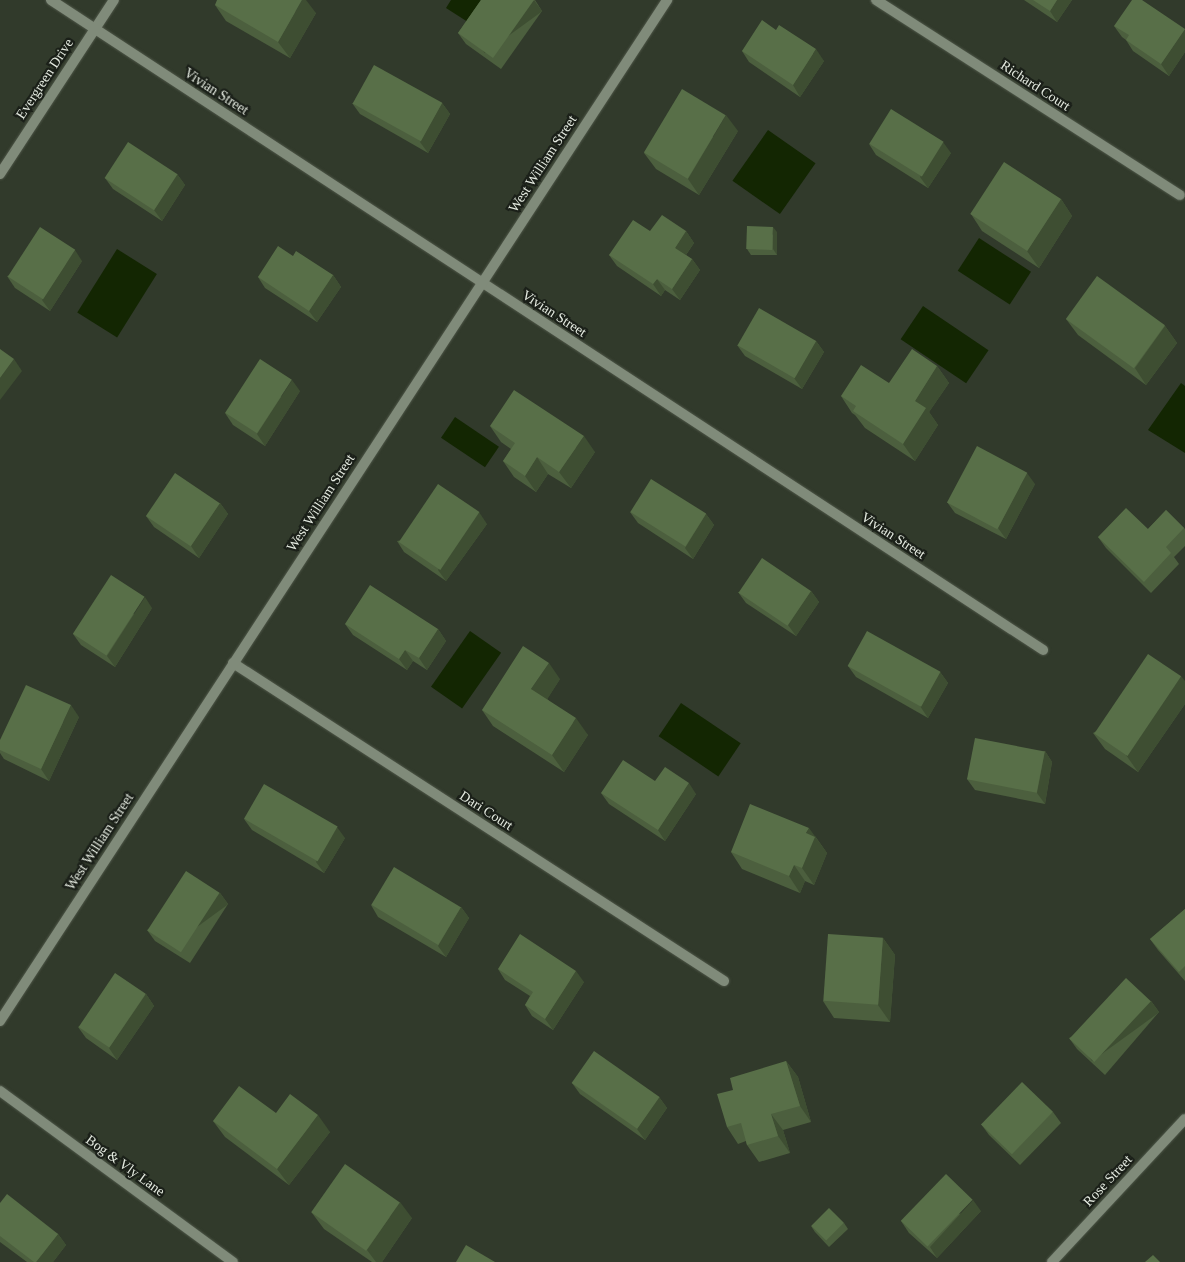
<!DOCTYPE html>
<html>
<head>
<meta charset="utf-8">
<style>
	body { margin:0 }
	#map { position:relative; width:1185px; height:1262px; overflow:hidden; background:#313a2b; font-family:"Times New Roman",serif }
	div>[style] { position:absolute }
	.water>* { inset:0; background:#132602; transform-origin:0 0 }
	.roads { filter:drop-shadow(0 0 1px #4e5648) drop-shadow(0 0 1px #4e5648) }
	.minor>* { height:10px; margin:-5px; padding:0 5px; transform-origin:5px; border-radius:5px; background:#808b7a }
	.tertiary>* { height:10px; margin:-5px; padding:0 5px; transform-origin:5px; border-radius:5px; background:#808b7a }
	.wall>* { inset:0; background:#4c5f3e }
	.shaded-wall>* { inset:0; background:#3e4e32; transform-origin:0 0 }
	.building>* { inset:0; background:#586f48; transform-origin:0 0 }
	span { translate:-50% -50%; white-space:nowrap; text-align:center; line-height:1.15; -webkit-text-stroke:4.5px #1b2019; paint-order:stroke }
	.street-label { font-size:14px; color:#e5ebe1 }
</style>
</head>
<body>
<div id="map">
	<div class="water">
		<i style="clip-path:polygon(451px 0,486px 0,471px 24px,446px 8px)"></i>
		<i style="left:768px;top:130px;width:58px;height:62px;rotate:35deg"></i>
		<i style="left:979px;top:238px;width:62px;height:39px;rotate:33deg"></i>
		<i style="left:117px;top:249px;width:47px;height:75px;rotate:32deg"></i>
		<i style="left:923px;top:306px;width:79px;height:40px;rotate:34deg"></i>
		<i style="clip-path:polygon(1181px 383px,1185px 386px,1185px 453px,1148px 430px)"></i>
		<i style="left:455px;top:417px;width:53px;height:25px;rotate:34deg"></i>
		<i style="left:470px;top:631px;width:38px;height:68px;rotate:35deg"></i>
		<i style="left:681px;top:703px;width:72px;height:40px;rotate:34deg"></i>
	</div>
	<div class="roads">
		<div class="minor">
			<i style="left:51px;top:0;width:1186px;rotate:33.23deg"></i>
			<i style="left:876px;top:0;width:361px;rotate:32.7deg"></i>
			<i style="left:0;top:174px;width:208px;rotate:-56.8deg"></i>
			<i style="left:233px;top:663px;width:585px;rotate:32.93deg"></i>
			<i style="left:0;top:1021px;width:1220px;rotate:-56.84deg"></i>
			<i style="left:1052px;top:1262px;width:195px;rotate:-47.1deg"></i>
		</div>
		<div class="tertiary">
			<i style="left:0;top:1091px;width:289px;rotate:36.3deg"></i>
		</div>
	</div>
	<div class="wall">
		<i style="clip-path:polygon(481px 0,535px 0,542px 11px,501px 69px,466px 44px,458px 33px)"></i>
		<i style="clip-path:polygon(1024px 0,1072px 0,1057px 22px)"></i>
		<i style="clip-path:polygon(215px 5px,316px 13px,290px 58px,226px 21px)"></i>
		<i style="clip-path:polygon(1114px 26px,1185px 29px,1185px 52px,1169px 76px,1133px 51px,1126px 40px,1122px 37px)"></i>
		<i style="clip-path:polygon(776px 30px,824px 61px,800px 97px,749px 62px,742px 51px)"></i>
		<i style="clip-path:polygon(352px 103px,442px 103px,450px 114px,428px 153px,360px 114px)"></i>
		<i style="clip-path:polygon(738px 131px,699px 195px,656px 169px,644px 153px)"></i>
		<i style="clip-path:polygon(869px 144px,951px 153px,928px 188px,876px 155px)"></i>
		<i style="clip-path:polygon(177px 174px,185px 185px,162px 221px,113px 189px,105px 178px)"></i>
		<i style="clip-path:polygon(1061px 199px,1072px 216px,1039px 268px,982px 231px,971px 214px)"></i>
		<i style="clip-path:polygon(650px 231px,686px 231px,694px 243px,686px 255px,692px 259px,700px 270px,680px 300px,665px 290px,661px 296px,617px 266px,609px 255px)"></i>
		<i style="clip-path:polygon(777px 232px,777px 255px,751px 255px,747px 249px)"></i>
		<i style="clip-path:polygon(293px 256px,333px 275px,341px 287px,317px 322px,265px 288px,258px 277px)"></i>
		<i style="clip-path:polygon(82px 261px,50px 311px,15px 288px,7px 276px)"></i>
		<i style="clip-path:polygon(1066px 319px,1165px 326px,1177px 343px,1146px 385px,1078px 335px)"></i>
		<i style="clip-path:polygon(816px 341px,824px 352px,802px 389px,745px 356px,737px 345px)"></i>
		<i style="clip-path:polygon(937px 366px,949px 383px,929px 412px,938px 425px,915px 461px,865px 428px,855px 415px,852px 413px,841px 396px,889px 383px)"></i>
		<i style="clip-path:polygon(300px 391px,265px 446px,233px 425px,225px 413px)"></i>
		<i style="clip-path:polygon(490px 426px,595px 452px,571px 488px,548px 474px,536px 492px,514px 477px,503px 461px,511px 449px,501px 442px)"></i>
		<i style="clip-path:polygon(1035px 484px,1006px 539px,955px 513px,947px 502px)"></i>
		<i style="clip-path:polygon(220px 503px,228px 514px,199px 558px,154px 527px,146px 516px)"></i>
		<i style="clip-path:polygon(1166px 510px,1185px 529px,1185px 546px,1174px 557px,1179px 564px,1151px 593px,1106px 548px,1098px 537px,1148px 529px)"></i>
		<i style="clip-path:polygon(630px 512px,706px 514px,714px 525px,693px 559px,638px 523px)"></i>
		<i style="clip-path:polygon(487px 524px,446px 581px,404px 552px,397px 541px)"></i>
		<i style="clip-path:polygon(811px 591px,819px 602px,796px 636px,746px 603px,738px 592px)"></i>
		<i style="clip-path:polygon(152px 608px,115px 667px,81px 645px,73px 634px)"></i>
		<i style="clip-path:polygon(345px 624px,438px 629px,446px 641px,427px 670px,413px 661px,407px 670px,353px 635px)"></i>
		<i style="clip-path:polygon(848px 666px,940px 672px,948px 683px,928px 718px,856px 677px)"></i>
		<i style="clip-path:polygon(560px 679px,547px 699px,588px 735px,564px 772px,493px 726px,482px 710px)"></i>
		<i style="clip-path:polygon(1185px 681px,1185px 704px,1138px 772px,1105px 749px,1093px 733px)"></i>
		<i style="clip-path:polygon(79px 717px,49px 781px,4px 759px,0 753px,0 740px)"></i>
		<i style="clip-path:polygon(1045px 751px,1052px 762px,1045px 804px,975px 790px,967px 779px)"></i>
		<i style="clip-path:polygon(655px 781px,696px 794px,665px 841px,609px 804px,601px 793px)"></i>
		<i style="clip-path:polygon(244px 819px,345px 838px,324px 873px,252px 830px)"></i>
		<i style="clip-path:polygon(815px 836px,827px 853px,814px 885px,805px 881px,800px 893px,742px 869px,731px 852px)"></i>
		<i style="clip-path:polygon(220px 893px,228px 904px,190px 963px,155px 941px,147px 930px)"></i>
		<i style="clip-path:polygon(371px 905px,461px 907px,469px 918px,446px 957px,378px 917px)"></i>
		<i style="clip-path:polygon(1185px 909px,1185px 981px,1158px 950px,1150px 939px)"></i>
		<i style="clip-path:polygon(883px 938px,895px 955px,890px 1022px,834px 1018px,823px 1001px)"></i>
		<i style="clip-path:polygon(498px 969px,584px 982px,553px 1030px,532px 1016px,525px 1005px,530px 996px,505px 980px)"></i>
		<i style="clip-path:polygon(146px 994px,154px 1006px,117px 1060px,86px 1038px,78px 1027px)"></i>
		<i style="clip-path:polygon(1151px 1001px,1159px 1012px,1105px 1075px,1077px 1049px,1069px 1038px)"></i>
		<i style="clip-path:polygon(786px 1061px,798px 1077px,811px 1122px,783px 1130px,790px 1153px,759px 1162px,747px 1145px,746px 1141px,738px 1144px,727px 1127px,733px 1090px)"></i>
		<i style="clip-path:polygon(572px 1083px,659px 1097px,667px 1108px,645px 1140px,580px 1094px)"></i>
		<i style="clip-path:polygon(1053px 1112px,1061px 1123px,1020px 1165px,989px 1135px,981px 1124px)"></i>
		<i style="clip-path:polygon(276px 1113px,330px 1132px,289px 1185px,225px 1137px,213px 1121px)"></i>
		<i style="clip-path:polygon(0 1203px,58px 1234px,66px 1245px,53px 1262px,27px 1262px,0 1242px)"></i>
		<i style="clip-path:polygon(981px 1211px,937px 1258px,909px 1233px,901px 1221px)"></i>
		<i style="clip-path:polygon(312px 1213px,412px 1218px,382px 1262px,372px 1262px,324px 1229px)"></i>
		<i style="clip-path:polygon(844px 1223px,848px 1229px,829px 1247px,815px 1232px,811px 1226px)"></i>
	</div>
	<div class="shaded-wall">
		<i style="clip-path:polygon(302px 0,306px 0,316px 13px,290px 58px,278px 42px)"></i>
		<i style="left:534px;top:0;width:14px;height:71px;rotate:54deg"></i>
		<i style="clip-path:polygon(1057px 0,1072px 0,1057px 22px,1050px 11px)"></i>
		<i style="clip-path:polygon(1185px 29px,1185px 52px,1169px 76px,1161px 64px)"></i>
		<i style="clip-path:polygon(816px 49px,824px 61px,800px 97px,793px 85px)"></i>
		<i style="clip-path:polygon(442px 103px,450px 114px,428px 153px,420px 142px)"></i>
		<i style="clip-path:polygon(726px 115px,738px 131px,699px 195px,688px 179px)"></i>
		<i style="clip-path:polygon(943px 142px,951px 153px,928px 188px,920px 177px)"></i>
		<i style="clip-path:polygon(177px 174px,185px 185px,162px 221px,154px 210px)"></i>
		<i style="clip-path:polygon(1061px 199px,1072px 216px,1039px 268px,1027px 251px)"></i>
		<i style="clip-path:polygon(773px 227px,777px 232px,777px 255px,773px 249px)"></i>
		<i style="clip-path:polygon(686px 231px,694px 243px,683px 259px,675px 248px)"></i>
		<i style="clip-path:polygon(75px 250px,82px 261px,50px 311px,42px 300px)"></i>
		<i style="clip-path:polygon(692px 259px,700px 270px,680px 300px,672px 289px)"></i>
		<i style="clip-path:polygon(333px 275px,341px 287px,317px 322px,309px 311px)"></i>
		<i style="clip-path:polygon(657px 279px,665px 290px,661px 296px,653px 284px)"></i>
		<i style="clip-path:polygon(1165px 326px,1177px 343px,1146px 385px,1135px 368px)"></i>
		<i style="clip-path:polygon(816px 341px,824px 352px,802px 389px,794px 378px)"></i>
		<i style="clip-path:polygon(14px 359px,22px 371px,0 400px,0 378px)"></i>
		<i style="clip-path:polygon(937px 366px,949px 383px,929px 412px,938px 425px,915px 461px,903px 444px,915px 401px)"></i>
		<i style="clip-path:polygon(292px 380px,300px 391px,265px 446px,257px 434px)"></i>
		<i style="clip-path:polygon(584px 436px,595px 452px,571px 488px,559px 472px)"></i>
		<i style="clip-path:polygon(537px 457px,548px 474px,536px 492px,525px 476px)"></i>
		<i style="clip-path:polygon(1027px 473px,1035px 484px,1006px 539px,998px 528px)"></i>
		<i style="clip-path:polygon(220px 503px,228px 514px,199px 558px,191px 546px)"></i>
		<i style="clip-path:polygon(479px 512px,487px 524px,446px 581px,438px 570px)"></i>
		<i style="clip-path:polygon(706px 514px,714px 525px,693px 559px,685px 548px)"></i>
		<i style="clip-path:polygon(811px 591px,819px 602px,796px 636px,788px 625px)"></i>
		<i style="clip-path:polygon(145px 597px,152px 608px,115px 667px,107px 656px)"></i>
		<i style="clip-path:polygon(438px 629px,446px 641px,427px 670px,419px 658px)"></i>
		<i style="clip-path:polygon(405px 650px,413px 661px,407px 670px,399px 659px)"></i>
		<i style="clip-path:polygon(549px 663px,560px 679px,543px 706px,531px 689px)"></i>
		<i style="clip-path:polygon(940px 672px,948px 683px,928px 718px,920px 706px)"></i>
		<i style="clip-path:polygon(1181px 676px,1185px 681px,1185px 704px,1138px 772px,1126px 755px)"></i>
		<i style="clip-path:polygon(71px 705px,79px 717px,49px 781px,41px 769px)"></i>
		<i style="clip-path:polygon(576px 718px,588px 735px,564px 772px,552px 755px)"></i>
		<i style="clip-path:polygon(1045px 751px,1052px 762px,1045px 804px,1037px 793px)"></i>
		<i style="clip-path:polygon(689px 783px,696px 794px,665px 841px,658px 830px)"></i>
		<i style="clip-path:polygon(337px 827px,345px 838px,324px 873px,316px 862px)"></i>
		<i style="clip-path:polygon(809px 828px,827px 853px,814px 885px,802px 868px,806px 833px)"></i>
		<i style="clip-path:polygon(794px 865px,805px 881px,800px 893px,789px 876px)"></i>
		<i style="left:220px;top:893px;width:14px;height:70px;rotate:54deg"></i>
		<i style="clip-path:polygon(461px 907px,469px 918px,446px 957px,438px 946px)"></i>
		<i style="clip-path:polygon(883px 938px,895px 955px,890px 1022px,878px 1005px)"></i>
		<i style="clip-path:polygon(576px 971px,584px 982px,553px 1030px,545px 1019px)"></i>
		<i style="clip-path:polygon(146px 994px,154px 1006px,117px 1060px,109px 1048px)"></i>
		<i style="left:1151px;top:1001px;width:14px;height:83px;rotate:54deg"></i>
		<i style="clip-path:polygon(786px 1061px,798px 1077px,811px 1122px,800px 1106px)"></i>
		<i style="clip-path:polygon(659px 1097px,667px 1108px,645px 1140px,637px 1129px)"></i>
		<i style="clip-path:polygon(771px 1114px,783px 1130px,790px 1153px,778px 1136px)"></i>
		<i style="clip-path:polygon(318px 1115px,330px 1132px,289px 1185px,277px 1169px)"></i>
		<i style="clip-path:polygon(973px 1200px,981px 1211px,937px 1258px,930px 1247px)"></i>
		<i style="clip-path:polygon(400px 1202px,412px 1218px,382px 1262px,376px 1262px,367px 1250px)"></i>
		<i style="clip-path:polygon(58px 1234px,66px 1245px,53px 1262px,36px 1262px)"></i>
	</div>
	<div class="building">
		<i style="clip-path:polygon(217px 0,302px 0,278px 42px,215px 5px)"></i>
		<i style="clip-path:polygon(481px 0,534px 0,493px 58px,458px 33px)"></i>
		<i style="clip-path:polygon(1033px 0,1057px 0,1050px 11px)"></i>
		<i style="clip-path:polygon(1132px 0,1142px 0,1185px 29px,1161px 64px,1126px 40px,1129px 35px,1114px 26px)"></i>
		<i style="clip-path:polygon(762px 20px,776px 30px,779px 25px,816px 49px,793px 85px,742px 51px)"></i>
		<i style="left:374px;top:65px;width:78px;height:44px;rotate:29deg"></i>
		<i style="left:682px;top:89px;width:51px;height:74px;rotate:31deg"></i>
		<i style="left:891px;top:109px;width:62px;height:41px;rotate:32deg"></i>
		<i style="left:128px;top:142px;width:59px;height:43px;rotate:33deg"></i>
		<i style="left:1004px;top:162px;width:68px;height:62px;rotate:33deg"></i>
		<i style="clip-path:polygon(662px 215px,686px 231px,675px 248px,692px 259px,672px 289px,657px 279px,653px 284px,609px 255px,633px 220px,650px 231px)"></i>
		<i style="left:747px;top:226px;width:26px;height:23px;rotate:2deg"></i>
		<i style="left:40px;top:227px;width:42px;height:59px;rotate:33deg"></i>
		<i style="clip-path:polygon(278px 246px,293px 256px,296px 251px,333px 275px,309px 311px,258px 277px)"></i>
		<i style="left:1097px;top:276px;width:84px;height:53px;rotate:36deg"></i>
		<i style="left:759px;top:308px;width:66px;height:43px;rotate:30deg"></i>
		<i style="clip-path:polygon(0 349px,14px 359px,0 378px)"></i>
		<i style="clip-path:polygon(912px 349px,937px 366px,915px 401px,926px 408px,903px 444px,853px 411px,856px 406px,841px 396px,861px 365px,889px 383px)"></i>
		<i style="left:260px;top:359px;width:38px;height:64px;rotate:33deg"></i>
		<i style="clip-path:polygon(514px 390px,584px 436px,559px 472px,537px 457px,525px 476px,503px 461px,515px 443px,490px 426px)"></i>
		<i style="left:977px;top:446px;width:57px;height:64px;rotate:28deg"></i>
		<i style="left:175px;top:473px;width:54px;height:52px;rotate:34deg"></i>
		<i style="left:651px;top:479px;width:65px;height:39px;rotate:32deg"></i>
		<i style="left:438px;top:484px;width:50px;height:70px;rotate:34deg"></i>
		<i style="clip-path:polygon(1126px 508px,1148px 529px,1166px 510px,1184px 528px,1166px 547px,1171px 553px,1144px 582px,1098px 537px)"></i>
		<i style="left:762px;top:558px;width:59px;height:42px;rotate:34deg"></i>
		<i style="left:111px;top:575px;width:40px;height:70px;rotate:33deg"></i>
		<i style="clip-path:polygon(370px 585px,438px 629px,419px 658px,405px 650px,399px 659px,345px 624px)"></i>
		<i style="left:867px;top:631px;width:84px;height:40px;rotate:29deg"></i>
		<i style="clip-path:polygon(523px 646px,549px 663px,531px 689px,576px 718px,552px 755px,482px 710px)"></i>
		<i style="left:1148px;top:654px;width:40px;height:96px;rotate:34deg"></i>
		<i style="clip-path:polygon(26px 685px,71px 705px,41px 769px,0 750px,0 740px)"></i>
		<i style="left:975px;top:738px;width:71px;height:42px;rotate:11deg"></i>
		<i style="clip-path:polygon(623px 760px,655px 781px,665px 767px,689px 783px,658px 830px,601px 793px)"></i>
		<i style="left:264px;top:784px;width:85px;height:40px;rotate:30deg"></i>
		<i style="clip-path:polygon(750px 804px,809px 828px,806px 833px,815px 837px,802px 868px,794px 865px,789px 876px,731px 852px)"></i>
		<i style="left:394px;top:867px;width:78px;height:44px;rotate:31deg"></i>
		<i style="left:186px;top:871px;width:40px;height:71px;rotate:33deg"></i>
		<i style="clip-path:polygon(1185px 909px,1185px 966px,1179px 972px,1150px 939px)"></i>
		<i style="clip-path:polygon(520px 934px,576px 971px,545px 1019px,525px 1005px,533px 992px,498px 969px)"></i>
		<i style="left:828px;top:934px;width:55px;height:67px;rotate:4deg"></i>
		<i style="left:115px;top:973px;width:37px;height:65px;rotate:34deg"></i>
		<i style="left:1126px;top:978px;width:34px;height:83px;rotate:43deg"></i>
		<i style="left:594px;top:1051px;width:80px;height:39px;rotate:35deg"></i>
		<i style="clip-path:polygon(786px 1061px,800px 1106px,771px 1114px,778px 1136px,747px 1145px,741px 1123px,727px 1127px,717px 1094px,733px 1090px,730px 1078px)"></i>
		<i style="left:1022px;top:1082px;width:43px;height:59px;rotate:44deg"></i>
		<i style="clip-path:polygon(239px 1086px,276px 1113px,290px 1094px,318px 1115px,277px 1169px,213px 1121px)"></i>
		<i style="left:345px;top:1164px;width:67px;height:59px;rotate:35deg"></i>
		<i style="left:946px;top:1174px;width:37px;height:65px;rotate:44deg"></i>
		<i style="clip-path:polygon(7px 1194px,58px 1234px,36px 1262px,34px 1262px,0 1236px,0 1203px)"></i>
		<i style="left:829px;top:1208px;width:21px;height:25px;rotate:45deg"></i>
		<i style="clip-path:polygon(466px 1245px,495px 1262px,456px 1262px)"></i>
		<i style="clip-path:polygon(1153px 1255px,1160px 1262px,1145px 1262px)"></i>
	</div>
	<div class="street-label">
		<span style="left:45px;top:79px;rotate:-57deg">Evergreen Drive</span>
		<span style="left:1035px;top:86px;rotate:33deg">Richard Court</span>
		<span style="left:216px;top:92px;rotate:33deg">Vivian Street</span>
		<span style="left:543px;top:164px;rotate:-57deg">West William Street</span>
		<span style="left:554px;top:314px;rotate:33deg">Vivian Street</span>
		<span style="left:321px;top:503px;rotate:-57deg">West William Street</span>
		<span style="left:893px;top:536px;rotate:33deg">Vivian Street</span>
		<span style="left:486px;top:811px;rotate:33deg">Dari Court</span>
		<span style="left:100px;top:842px;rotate:-57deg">West William Street</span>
		<span style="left:125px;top:1166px;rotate:36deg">Bog &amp; Vly Lane</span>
		<span style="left:1108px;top:1181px;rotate:-47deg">Rose Street</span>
	</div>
</div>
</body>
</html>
